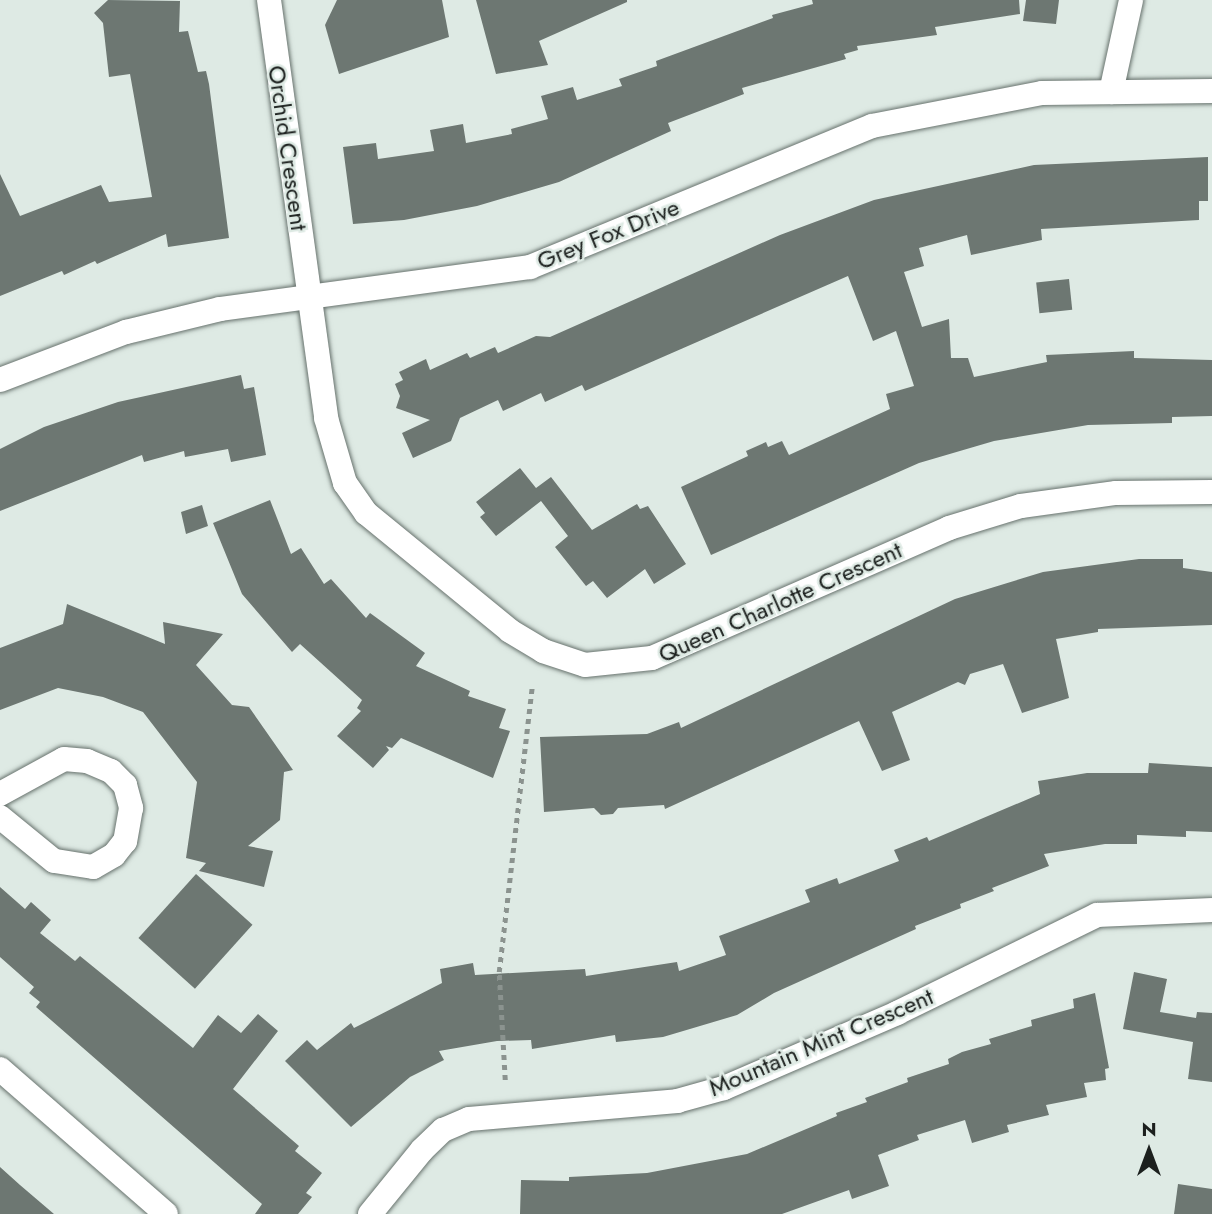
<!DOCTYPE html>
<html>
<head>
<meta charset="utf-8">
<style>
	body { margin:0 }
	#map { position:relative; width:1212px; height:1214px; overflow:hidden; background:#deeae4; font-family:Jost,sans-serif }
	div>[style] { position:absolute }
	.building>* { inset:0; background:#6d7772; transform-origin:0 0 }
	.path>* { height:4.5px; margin-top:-2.25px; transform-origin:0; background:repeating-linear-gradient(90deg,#8b938f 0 5px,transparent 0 10px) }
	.roads { filter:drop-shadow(0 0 2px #67726d) drop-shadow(0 0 2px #67726d) }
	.minor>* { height:24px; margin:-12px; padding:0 12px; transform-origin:12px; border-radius:12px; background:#fff }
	span { translate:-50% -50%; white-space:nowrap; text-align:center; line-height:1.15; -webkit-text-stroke:5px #deeae4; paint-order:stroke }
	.street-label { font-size:24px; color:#1c201e }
	.north { position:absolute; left:1114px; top:1116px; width:70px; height:70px; -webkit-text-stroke:5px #deeae4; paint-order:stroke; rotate:0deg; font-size:19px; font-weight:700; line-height:28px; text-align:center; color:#1c201e }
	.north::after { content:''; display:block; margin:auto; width:24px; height:32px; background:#1c201e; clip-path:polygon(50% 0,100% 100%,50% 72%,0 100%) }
</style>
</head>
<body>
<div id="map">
	<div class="building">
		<i style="clip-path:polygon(108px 0,180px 1px,179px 32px,188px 31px,198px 72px,206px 71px,209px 84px,229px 238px,168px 247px,166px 234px,97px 264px,95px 261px,64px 275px,62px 271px,0 296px,0 174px,20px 216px,101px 185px,109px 202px,152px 197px,130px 74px,109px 77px,103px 23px,94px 13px)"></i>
		<i style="clip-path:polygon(337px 0,442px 0,449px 37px,339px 74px,325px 25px)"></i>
		<i style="clip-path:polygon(476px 0,627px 0,627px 2px,539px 41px,548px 65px,496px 74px)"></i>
		<i style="clip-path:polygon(812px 0,1019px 0,1020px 14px,935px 27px,937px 35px,857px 46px,858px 50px,844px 54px,846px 59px,742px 88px,744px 94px,668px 123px,671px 131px,559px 182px,477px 206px,404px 220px,353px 224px,343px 147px,376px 143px,378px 159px,434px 151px,430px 130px,463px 124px,466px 143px,512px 134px,511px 129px,548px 119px,541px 96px,573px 87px,577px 100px,622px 86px,619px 79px,657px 66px,656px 61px,773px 18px,772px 15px,813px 4px)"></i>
		<i style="clip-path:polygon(1026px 0,1059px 0,1056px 24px,1023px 21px)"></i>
		<i style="clip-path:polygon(1208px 157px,1208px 201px,1199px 201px,1199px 220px,1041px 229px,1042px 240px,971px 255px,967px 235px,919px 248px,924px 266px,904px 272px,922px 327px,949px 319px,951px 358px,968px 358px,974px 377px,1047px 362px,1046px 355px,1134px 351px,1134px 358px,1212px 360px,1212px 416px,1172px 417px,1172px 423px,1088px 425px,994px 441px,919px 463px,711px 555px,681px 487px,748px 456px,746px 451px,766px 442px,768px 447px,782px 441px,789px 455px,890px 409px,886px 394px,914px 386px,896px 331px,873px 341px,848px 276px,585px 391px,582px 385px,545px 402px,541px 393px,503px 411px,498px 400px,460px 418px,451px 441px,413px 458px,402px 433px,430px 420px,396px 408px,400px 396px,395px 384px,403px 380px,399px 372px,426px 359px,430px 370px,467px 353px,470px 358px,495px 347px,498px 353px,536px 336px,550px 337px,780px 235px,874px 200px,1034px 165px)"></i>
		<i style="left:1069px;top:279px;width:31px;height:33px;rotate:84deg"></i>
		<i style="clip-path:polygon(241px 375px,244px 389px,254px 387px,266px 455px,231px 462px,228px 449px,185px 457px,184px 451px,144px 462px,142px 455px,0 511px,0 449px,44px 427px,118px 402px)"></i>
		<i style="clip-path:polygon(520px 468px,536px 488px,551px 477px,592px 530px,637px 504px,640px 509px,648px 506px,686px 564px,654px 584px,645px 569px,607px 598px,593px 581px,586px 586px,555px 547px,568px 536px,541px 501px,496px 536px,480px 517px,485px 513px,476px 502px)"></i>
		<i style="clip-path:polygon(270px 500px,291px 554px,301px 548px,324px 584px,331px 579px,366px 618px,370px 613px,425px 653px,416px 666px,470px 691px,468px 696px,506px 709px,499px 728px,510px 731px,493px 778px,401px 738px,392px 748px,386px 746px,389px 750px,373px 768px,337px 736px,361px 711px,357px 708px,362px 700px,300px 644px,292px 652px,242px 594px,213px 523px)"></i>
		<i style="clip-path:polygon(202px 505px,208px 526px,186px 534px,181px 512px)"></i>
		<i style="clip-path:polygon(1139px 559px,1183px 559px,1183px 568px,1212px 572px,1212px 625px,1098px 629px,1098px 632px,1056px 639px,1069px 698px,1022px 713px,1003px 664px,970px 674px,965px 685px,958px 682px,892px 712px,910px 760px,882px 771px,859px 721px,665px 809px,664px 805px,618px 808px,613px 814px,601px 815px,594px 808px,544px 812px,540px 737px,647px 734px,679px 722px,681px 728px,955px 599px,1043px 572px)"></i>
		<i style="clip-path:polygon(67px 604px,165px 644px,163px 622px,223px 634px,196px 665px,232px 705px,249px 707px,293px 770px,284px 772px,280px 820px,248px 846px,273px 851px,264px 887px,199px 871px,206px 863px,186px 858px,197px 782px,143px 712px,103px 697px,58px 688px,0 710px,0 648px,63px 624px)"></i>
		<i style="clip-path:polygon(1149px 763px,1212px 767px,1212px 832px,1186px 831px,1186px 837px,1137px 835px,1137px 844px,1105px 844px,1044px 854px,1049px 866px,992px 888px,994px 891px,960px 904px,961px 908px,915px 926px,916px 929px,774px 993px,737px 1015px,663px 1037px,616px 1042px,615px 1035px,532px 1049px,531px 1040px,497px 1041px,439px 1051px,444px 1060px,410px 1077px,351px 1127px,285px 1061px,307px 1040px,317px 1050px,351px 1023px,354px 1028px,442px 983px,440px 969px,473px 963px,475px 975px,585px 969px,586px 976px,677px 962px,679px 971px,726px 955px,719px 936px,810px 902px,805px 890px,837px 878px,839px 884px,899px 861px,894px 850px,927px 837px,929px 841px,1040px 794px,1038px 781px,1087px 773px,1148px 773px)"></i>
		<i style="left:196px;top:874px;width:76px;height:86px;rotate:42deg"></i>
		<i style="clip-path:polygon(0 887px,25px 909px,31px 902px,51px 920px,40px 933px,75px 961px,80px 956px,193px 1048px,218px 1015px,241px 1033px,258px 1014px,278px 1031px,233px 1089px,299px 1146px,295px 1151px,322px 1173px,306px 1193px,312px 1197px,298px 1214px,255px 1214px,262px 1204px,36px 1007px,40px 1002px,29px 993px,34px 987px,0 957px)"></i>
		<i style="clip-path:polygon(1134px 972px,1167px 979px,1160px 1012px,1196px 1018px,1197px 1012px,1212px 1013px,1212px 1082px,1188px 1079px,1193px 1042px,1123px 1029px)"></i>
		<i style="clip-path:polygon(1095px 993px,1109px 1068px,1105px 1069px,1106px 1080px,1084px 1083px,1087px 1097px,1046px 1105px,1049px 1115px,1007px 1125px,1009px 1132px,972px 1143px,965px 1120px,917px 1135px,919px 1140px,878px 1155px,889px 1186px,852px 1199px,849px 1190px,782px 1214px,520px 1214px,521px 1180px,569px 1181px,569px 1177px,647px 1173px,747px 1154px,837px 1116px,836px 1113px,867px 1102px,865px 1098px,908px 1082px,907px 1078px,949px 1064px,948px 1059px,962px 1052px,991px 1044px,989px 1039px,1032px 1026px,1031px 1020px,1074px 1008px,1073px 999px)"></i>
		<i style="clip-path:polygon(0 1167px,20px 1185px,54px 1214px,0 1214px)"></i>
		<i style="clip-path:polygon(1178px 1184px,1212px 1189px,1212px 1214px,1174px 1214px)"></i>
	</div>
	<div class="path">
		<i style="left:505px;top:1080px;width:108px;rotate:-93.2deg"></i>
		<i style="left:499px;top:972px;width:288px;rotate:-83.4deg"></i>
	</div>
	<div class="roads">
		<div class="minor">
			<i style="left:269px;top:0;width:422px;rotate:82.2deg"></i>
			<i style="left:326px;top:418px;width:68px;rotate:73.7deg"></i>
			<i style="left:345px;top:483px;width:37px;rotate:55deg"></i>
			<i style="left:366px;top:513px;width:186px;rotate:39.3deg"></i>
			<i style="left:510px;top:631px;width:39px;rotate:31deg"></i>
			<i style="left:543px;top:651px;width:44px;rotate:18.4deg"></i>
			<i style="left:585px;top:665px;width:67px;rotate:-6deg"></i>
			<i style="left:652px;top:658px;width:324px;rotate:-23.6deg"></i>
			<i style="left:949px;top:528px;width:75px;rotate:-17deg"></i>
			<i style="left:1021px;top:506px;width:96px;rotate:-7.8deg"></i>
			<i style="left:1116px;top:493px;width:96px;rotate:-0.6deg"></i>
			<i style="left:1111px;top:92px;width:94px;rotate:-77.7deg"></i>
			<i style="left:0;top:380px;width:135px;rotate:-20.9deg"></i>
			<i style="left:126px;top:332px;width:97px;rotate:-13.7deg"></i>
			<i style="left:220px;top:309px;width:313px;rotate:-7.7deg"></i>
			<i style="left:530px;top:267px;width:370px;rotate:-22.4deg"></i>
			<i style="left:872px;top:126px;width:173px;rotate:-11deg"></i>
			<i style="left:1042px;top:93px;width:170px;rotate:-0.7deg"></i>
			<i style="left:0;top:794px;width:73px;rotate:-28.7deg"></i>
			<i style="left:64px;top:759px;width:23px;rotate:5deg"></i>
			<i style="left:87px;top:761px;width:26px;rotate:23deg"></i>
			<i style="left:111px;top:771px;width:20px;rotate:45deg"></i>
			<i style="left:125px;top:785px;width:24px;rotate:75deg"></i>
			<i style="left:131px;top:808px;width:34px;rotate:100deg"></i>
			<i style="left:125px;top:841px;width:18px;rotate:128deg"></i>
			<i style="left:114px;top:855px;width:24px;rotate:150deg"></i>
			<i style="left:93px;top:867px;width:39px;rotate:-171deg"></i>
			<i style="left:54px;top:861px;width:70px;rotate:-140.8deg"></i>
			<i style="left:0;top:1069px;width:220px;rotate:41.1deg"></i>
			<i style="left:370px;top:1214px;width:82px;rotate:-50.9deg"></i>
			<i style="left:422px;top:1150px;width:29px;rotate:-44deg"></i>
			<i style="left:443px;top:1130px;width:28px;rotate:-23deg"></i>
			<i style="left:469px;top:1119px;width:209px;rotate:-4.9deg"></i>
			<i style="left:677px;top:1101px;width:49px;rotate:-15.5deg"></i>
			<i style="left:724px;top:1088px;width:189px;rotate:-23.4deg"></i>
			<i style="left:897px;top:1013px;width:223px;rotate:-26.1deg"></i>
			<i style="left:1097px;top:915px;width:115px;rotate:-2.5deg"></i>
		</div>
	</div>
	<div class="street-label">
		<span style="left:288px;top:148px;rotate:82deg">Orchid Crescent</span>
		<span style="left:608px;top:234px;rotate:-22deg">Grey Fox Drive</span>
		<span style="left:780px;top:602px;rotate:-24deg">Queen Charlotte Crescent</span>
		<span style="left:821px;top:1042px;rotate:-23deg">Mountain Mint Crescent</span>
	</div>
	<div class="north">N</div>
</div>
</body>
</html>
